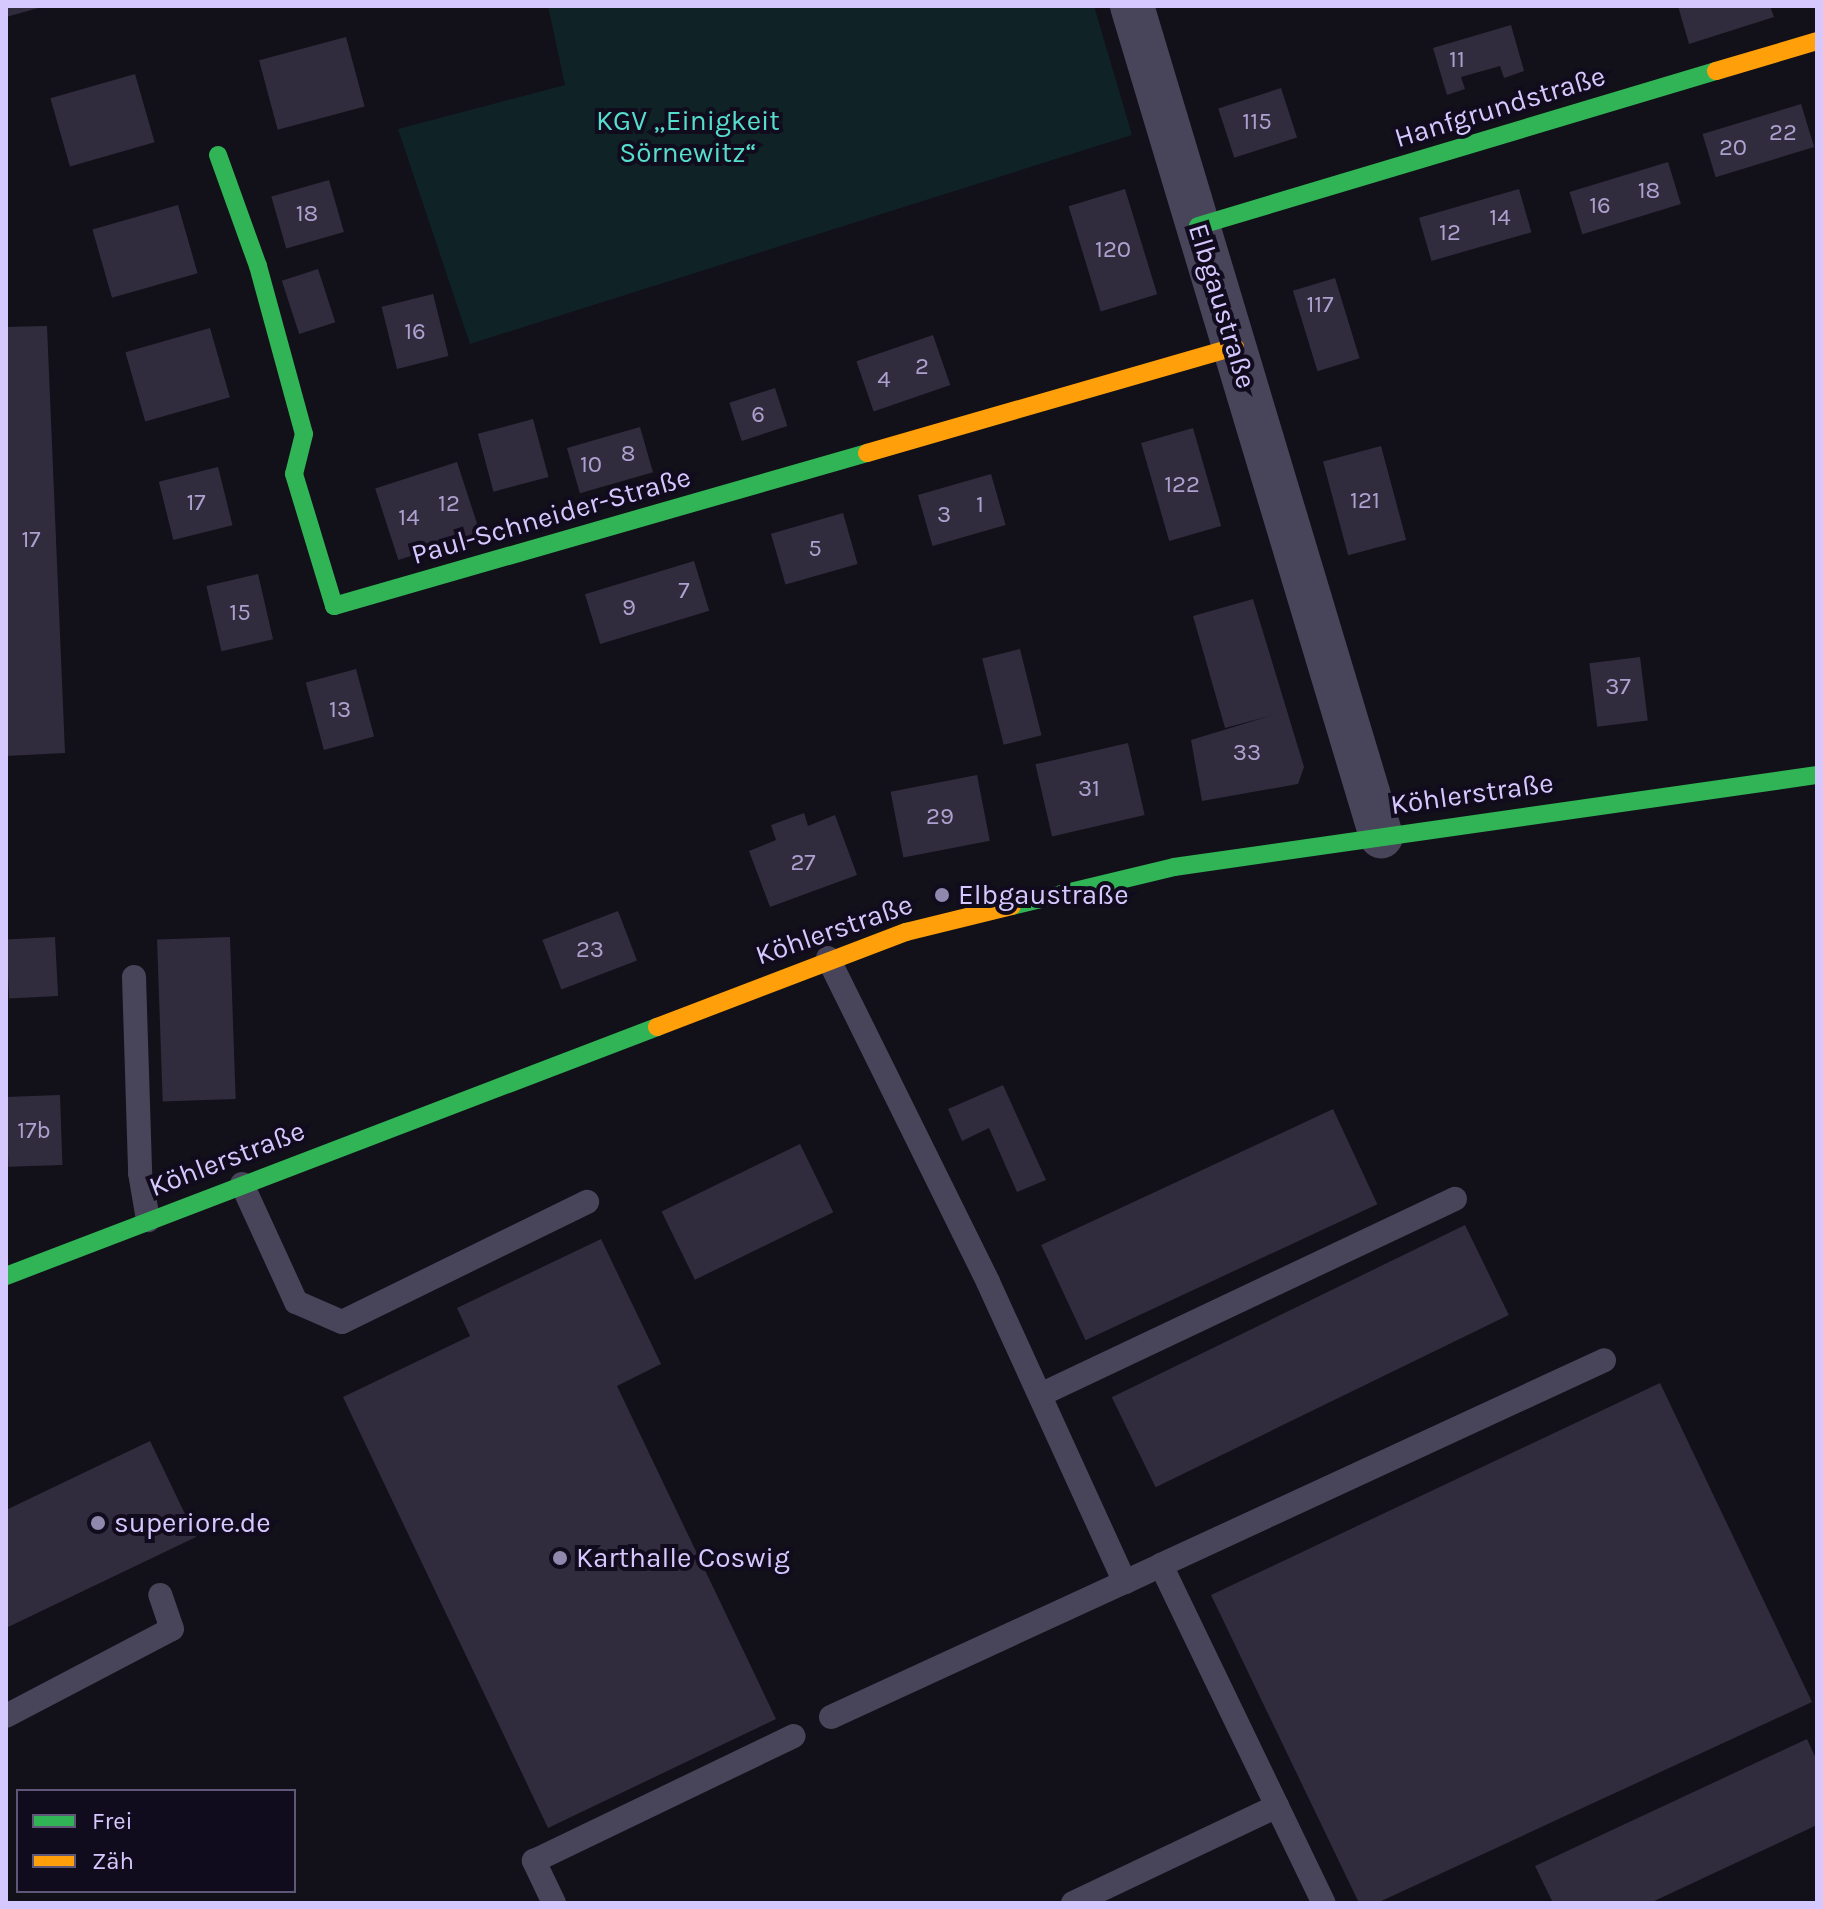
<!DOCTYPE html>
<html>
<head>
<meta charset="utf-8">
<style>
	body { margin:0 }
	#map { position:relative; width:1823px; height:1909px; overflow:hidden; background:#121019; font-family:Karla,sans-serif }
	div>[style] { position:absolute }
	.green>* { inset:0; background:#0f2225 }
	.building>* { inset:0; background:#312c3d; transform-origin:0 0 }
	.lane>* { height:24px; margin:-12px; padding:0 12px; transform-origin:12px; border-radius:12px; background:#48445a }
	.street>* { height:44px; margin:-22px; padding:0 22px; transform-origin:22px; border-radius:22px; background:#48445a }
	.fast>* { height:18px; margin:-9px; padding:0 9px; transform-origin:9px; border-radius:9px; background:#30b455 }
	.slow>* { height:18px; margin:-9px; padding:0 9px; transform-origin:9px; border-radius:9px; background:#ff9f0a }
	.dots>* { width:22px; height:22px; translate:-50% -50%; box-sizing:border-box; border:4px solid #110c1d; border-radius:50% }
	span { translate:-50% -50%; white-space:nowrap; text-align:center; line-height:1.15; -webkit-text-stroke:8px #110c1d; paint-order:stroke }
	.number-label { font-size:24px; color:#aca1ce }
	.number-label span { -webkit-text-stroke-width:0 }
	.street-label { font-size:28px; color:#d5c8ff }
	.park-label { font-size:28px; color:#55ddcd }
	.poi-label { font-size:28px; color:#d5c8ff }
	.left { translate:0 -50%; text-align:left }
	.frame { position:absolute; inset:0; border:8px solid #d5c8ff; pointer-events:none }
	.legend { position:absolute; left:16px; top:1789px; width:280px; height:104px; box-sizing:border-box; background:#110c1d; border:2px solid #5f5777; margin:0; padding:10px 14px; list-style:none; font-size:24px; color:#d5c8ff }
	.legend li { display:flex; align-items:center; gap:16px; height:40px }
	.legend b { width:40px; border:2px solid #5f5777 }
</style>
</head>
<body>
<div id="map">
	<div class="green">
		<i style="clip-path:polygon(548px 6px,1094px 6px,1132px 135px,470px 344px,398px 129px,565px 85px)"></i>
	</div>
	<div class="building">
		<i style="clip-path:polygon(6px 6px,42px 6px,42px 7px,6px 17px)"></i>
		<i style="clip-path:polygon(1678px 6px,1770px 6px,1774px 17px,1689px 44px)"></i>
		<i style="clip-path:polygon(1511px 25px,1524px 71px,1504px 78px,1500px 66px,1461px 77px,1465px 89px,1447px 95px,1433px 48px)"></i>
		<i style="left:346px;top:37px;width:72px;height:90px;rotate:75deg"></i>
		<i style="left:135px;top:74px;width:71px;height:88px;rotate:74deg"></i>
		<i style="left:1281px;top:88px;width:52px;height:66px;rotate:72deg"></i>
		<i style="left:1801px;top:104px;width:45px;height:103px;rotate:73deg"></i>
		<i style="left:1668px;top:162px;width:44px;height:103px;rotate:73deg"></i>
		<i style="left:329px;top:180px;width:54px;height:60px;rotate:74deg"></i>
		<i style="left:1125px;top:189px;width:110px;height:59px;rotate:73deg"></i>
		<i style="left:1519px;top:189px;width:45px;height:104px;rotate:74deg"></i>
		<i style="left:178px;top:205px;width:71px;height:89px;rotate:74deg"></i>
		<i style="left:318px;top:269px;width:56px;height:38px;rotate:72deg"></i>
		<i style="left:1335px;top:278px;width:84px;height:44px;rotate:73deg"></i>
		<i style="left:433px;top:294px;width:64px;height:53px;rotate:76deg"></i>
		<i style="clip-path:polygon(47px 326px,65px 753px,6px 756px,6px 327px)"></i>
		<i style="left:210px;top:328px;width:72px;height:88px;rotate:74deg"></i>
		<i style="left:933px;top:335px;width:53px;height:81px;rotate:71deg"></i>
		<i style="left:775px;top:388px;width:40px;height:48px;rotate:72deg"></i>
		<i style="left:533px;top:419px;width:60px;height:57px;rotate:75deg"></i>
		<i style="left:640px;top:427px;width:47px;height:76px;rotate:74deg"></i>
		<i style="left:1193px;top:428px;width:102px;height:54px;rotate:74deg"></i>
		<i style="left:1381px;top:446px;width:97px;height:60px;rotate:75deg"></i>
		<i style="left:457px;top:462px;width:75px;height:86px;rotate:72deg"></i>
		<i style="left:218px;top:467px;width:60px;height:61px;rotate:76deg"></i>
		<i style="left:991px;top:474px;width:53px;height:76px;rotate:74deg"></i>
		<i style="left:843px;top:513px;width:53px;height:75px;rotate:74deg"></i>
		<i style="left:694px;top:561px;width:52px;height:114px;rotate:73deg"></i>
		<i style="left:258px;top:574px;width:67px;height:53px;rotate:77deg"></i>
		<i style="clip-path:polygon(1253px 599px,1304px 767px,1298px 784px,1202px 801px,1191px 740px,1273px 715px,1225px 728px,1193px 616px)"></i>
		<i style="left:1020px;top:649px;width:89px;height:39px;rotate:76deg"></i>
		<i style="left:1640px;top:657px;width:64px;height:51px;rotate:83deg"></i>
		<i style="left:356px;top:669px;width:70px;height:52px;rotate:75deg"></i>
		<i style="left:1128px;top:743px;width:74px;height:95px;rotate:77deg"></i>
		<i style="left:977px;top:775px;width:67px;height:88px;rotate:79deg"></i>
		<i style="clip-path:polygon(804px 813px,808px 826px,835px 815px,857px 875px,770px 907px,749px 851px,776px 840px,771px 825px)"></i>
		<i style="left:618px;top:911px;width:53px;height:81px;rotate:69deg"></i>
		<i style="left:55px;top:937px;width:59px;height:49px;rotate:87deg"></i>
		<i style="left:230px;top:937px;width:162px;height:73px;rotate:88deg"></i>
		<i style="clip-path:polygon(1003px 1085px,1046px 1180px,1017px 1192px,989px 1128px,962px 1141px,948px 1109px)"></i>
		<i style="left:60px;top:1095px;width:70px;height:54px;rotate:88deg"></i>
		<i style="left:1333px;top:1109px;width:105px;height:322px;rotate:65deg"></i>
		<i style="left:800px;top:1144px;width:76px;height:154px;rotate:64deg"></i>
		<i style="left:1465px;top:1225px;width:100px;height:393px;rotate:64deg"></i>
		<i style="clip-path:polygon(601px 1239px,661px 1364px,617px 1386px,776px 1719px,548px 1828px,343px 1397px,470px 1336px,457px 1308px)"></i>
		<i style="clip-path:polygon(1660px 1383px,1812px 1702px,1377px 1903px,1359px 1903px,1211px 1595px)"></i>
		<i style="clip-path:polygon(150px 1441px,196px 1537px,6px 1628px,6px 1510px)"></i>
		<i style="clip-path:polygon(1807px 1739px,1817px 1761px,1817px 1825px,1650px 1903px,1553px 1903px,1535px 1866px)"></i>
	</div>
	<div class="lane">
		<i style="left:828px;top:958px;width:361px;rotate:63.7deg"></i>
		<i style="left:988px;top:1282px;width:330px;rotate:65.5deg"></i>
		<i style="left:1125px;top:1582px;width:40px;rotate:-25deg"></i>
		<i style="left:1161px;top:1565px;width:375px;rotate:64.3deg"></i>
		<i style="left:134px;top:977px;width:196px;rotate:88.2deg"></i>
		<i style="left:140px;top:1173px;width:48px;rotate:80.3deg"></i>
		<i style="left:242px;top:1184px;width:130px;rotate:65.4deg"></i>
		<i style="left:296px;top:1302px;width:50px;rotate:23.5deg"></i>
		<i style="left:342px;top:1322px;width:273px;rotate:-26.1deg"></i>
		<i style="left:1040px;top:1395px;width:459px;rotate:-25.3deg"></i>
		<i style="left:1161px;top:1565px;width:488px;rotate:-24.8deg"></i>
		<i style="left:6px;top:1716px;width:187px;rotate:-27.7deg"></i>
		<i style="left:172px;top:1629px;width:36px;rotate:-109deg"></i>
		<i style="left:831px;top:1717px;width:324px;rotate:-24.7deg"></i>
		<i style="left:554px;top:1903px;width:47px;rotate:-115.5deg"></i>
		<i style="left:534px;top:1861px;width:288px;rotate:-25.7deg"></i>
		<i style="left:1073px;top:1903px;width:226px;rotate:-25.4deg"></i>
	</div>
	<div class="street">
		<i style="left:1132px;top:6px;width:867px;rotate:73.3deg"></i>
	</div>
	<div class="fast">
		<i style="left:218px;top:155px;width:118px;rotate:70.2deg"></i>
		<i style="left:258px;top:266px;width:174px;rotate:74.7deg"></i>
		<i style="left:304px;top:434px;width:41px;rotate:104deg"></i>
		<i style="left:294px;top:474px;width:138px;rotate:73.1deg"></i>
		<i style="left:334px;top:606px;width:555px;rotate:-16.02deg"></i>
		<i style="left:1198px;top:226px;width:541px;rotate:-16.66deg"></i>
		<i style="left:1012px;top:906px;width:167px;rotate:-13.5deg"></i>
		<i style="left:1174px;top:867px;width:650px;rotate:-8.14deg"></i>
		<i style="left:6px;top:1276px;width:697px;rotate:-20.93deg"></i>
	</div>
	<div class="slow">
		<i style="left:1716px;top:71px;width:105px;rotate:-16.5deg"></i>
		<i style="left:867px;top:453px;width:383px;rotate:-16.1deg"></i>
		<i style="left:657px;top:1027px;width:267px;rotate:-20.9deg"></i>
		<i style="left:906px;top:932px;width:109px;rotate:-13.8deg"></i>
	</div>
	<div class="dots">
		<i style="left:942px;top:895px;background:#9188ae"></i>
		<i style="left:98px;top:1523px;background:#9188ae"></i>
		<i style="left:560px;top:1558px;background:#9188ae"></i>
	</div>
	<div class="number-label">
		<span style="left:1457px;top:60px">11</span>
		<span style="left:1257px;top:122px">115</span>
		<span style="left:1783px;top:133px">22</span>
		<span style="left:1733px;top:148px">20</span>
		<span style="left:1649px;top:191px">18</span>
		<span style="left:1600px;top:206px">16</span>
		<span style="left:307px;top:214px">18</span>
		<span style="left:1500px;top:218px">14</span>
		<span style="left:1450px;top:233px">12</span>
		<span style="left:1113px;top:250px">120</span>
		<span style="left:1320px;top:305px">117</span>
		<span style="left:415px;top:332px">16</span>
		<span style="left:922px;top:367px">2</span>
		<span style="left:884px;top:380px">4</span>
		<span style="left:758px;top:415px">6</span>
		<span style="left:628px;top:454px">8</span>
		<span style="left:591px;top:465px">10</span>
		<span style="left:1182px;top:485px">122</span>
		<span style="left:1365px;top:501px">121</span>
		<span style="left:196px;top:503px">17</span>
		<span style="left:449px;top:504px">12</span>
		<span style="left:980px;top:505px">1</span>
		<span style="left:944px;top:515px">3</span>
		<span style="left:409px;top:518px">14</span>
		<span style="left:31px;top:540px">17</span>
		<span style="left:815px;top:549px">5</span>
		<span style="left:684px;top:591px">7</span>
		<span style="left:629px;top:608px">9</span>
		<span style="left:240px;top:613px">15</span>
		<span style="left:1618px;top:687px">37</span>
		<span style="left:340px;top:710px">13</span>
		<span style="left:1247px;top:753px">33</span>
		<span style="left:1089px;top:789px">31</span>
		<span style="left:940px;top:817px">29</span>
		<span style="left:803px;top:863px">27</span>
		<span style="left:590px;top:950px">23</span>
		<span style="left:34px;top:1131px">17b</span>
	</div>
	<div class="street-label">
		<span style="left:1500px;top:107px;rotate:-17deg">Hanfgrundstraße</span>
		<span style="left:1222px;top:306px;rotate:73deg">Elbgaustraße</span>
		<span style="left:551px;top:516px;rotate:-16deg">Paul-Schneider-Straße</span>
		<span style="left:1472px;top:794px;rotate:-8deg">Köhlerstraße</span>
		<span style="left:834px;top:930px;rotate:-19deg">Köhlerstraße</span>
		<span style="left:227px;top:1159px;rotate:-21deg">Köhlerstraße</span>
	</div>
	<div class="park-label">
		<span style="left:688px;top:137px">KGV „Einigkeit<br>Sörnewitz“</span>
	</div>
	<div class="poi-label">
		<span class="left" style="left:958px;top:895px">Elbgaustraße</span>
		<span class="left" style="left:114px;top:1523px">superiore.de</span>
		<span class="left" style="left:576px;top:1558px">Karthalle Coswig</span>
	</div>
	<div class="frame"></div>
	<ul class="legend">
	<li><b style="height:10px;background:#30b455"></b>Frei</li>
	<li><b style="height:10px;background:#ff9f0a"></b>Zäh</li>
	</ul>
</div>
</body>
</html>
